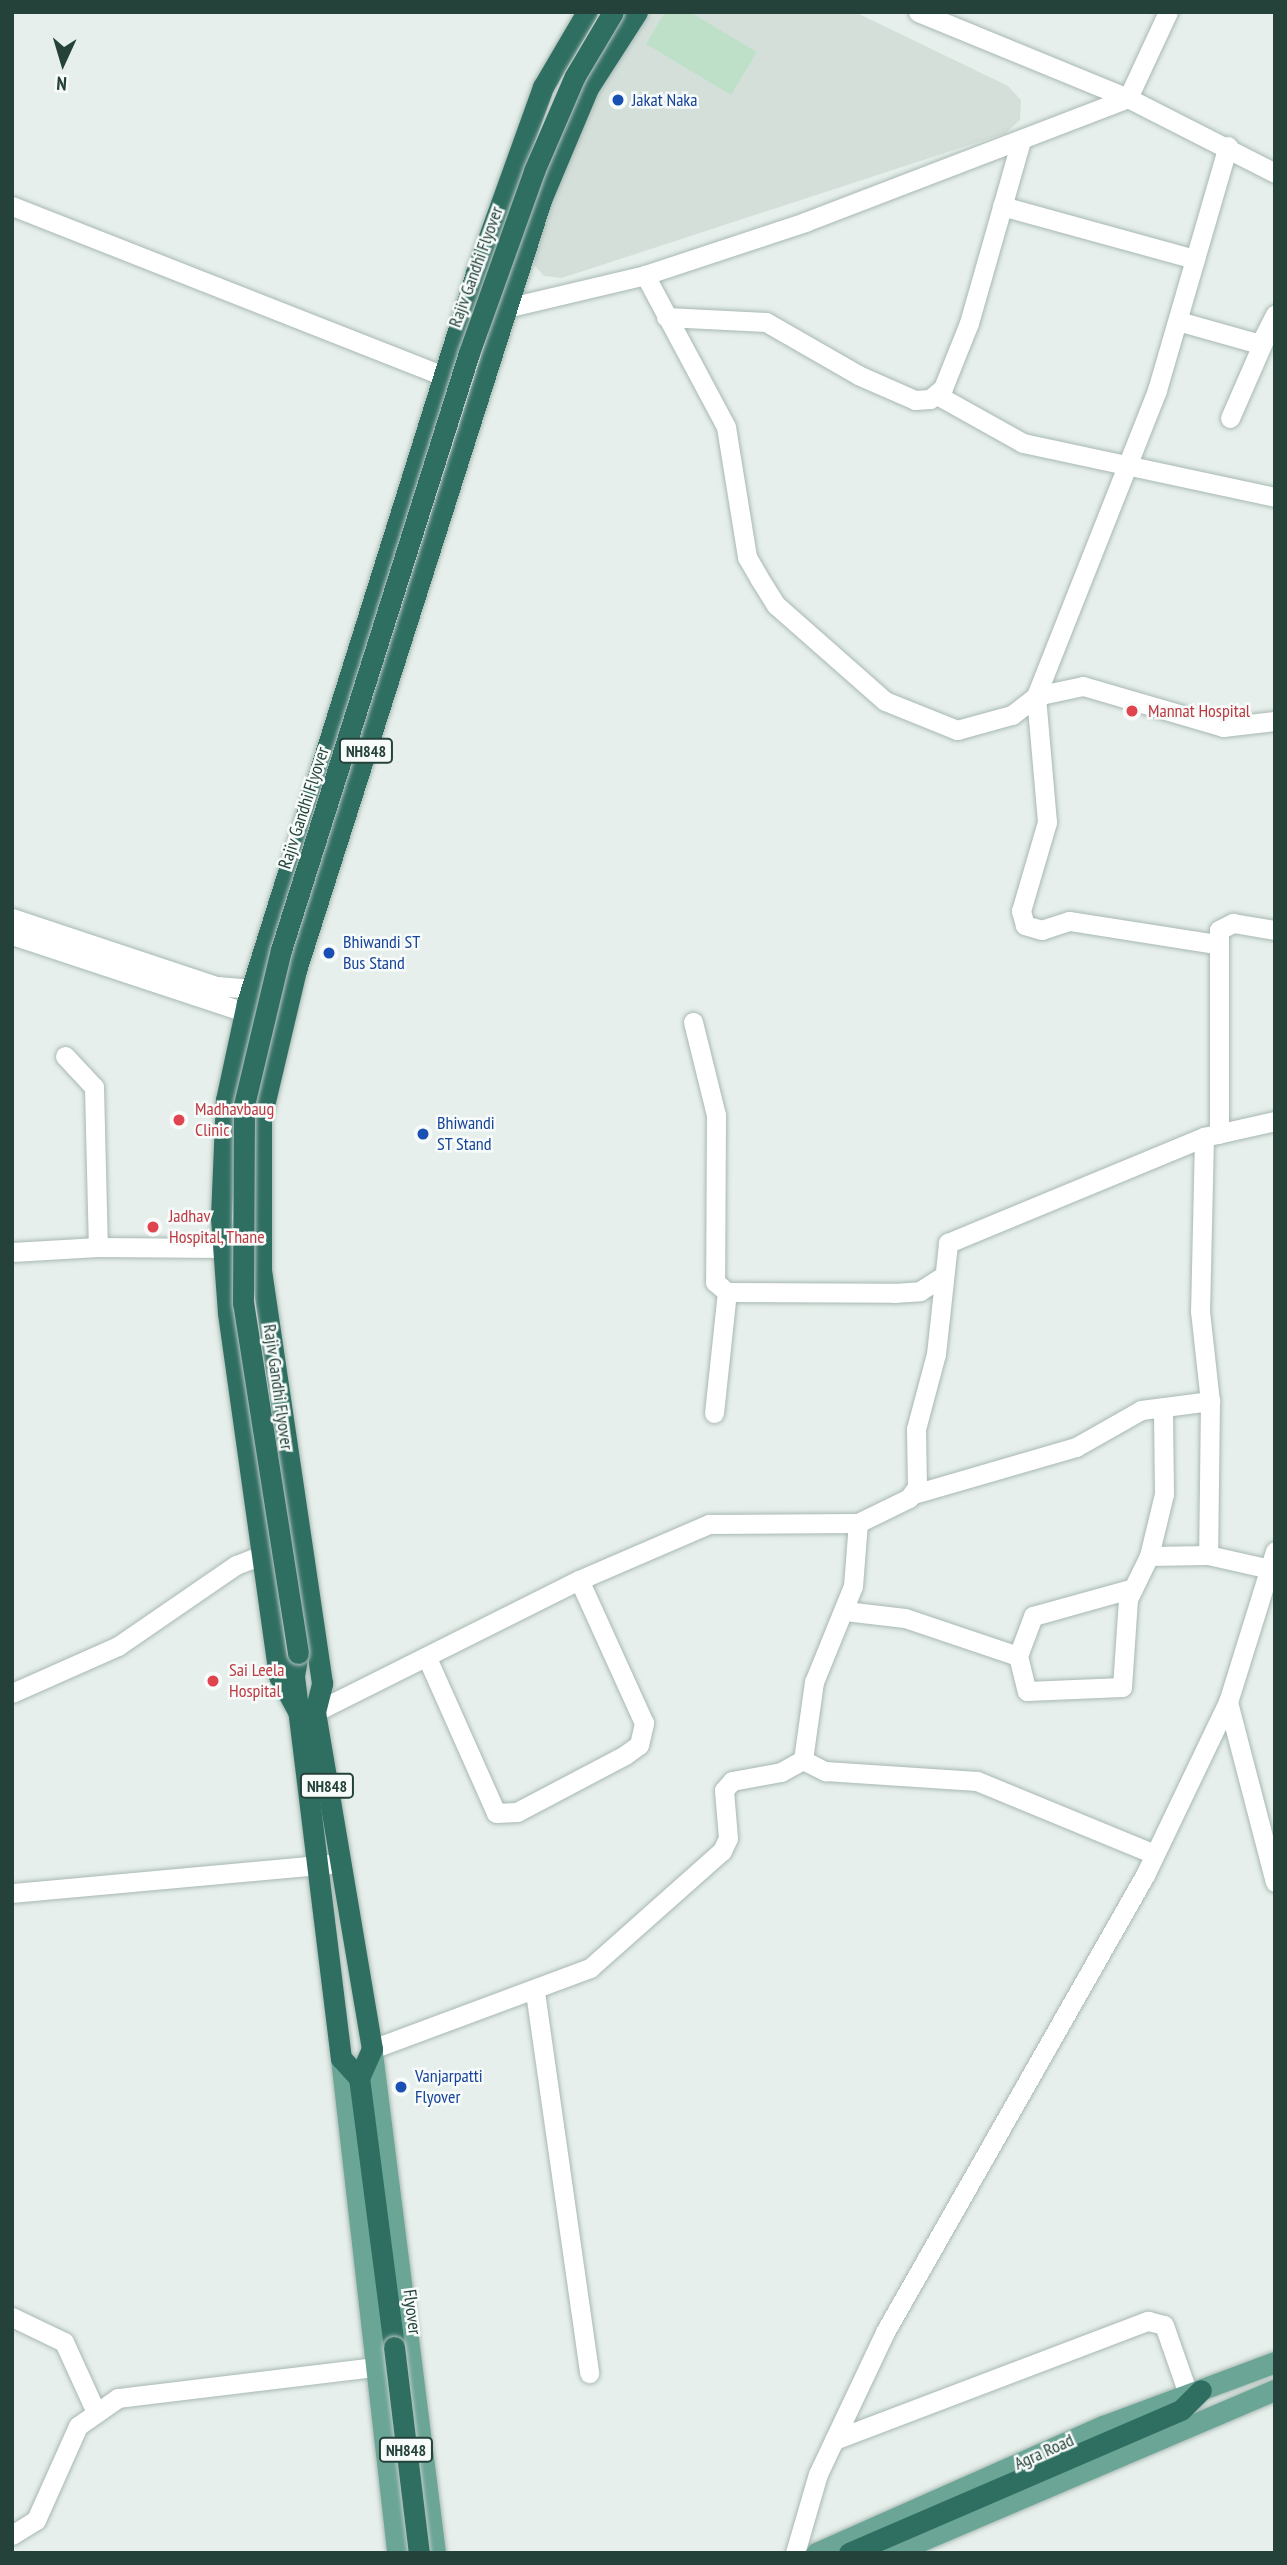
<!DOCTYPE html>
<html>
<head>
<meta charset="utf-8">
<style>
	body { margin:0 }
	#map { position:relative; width:1287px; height:2565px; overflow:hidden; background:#e6efeb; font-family:"PT Sans Narrow",sans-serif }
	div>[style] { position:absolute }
	.built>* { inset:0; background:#d4dfda }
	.green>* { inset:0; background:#bfe0c8 }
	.roads { filter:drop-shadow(0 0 2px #a8b8b2) drop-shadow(0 0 2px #a8b8b2) }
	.minor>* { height:19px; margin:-9.5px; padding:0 9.5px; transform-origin:9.5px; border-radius:9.5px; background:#fff }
	.major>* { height:21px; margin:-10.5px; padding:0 10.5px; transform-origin:10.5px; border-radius:10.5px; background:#6aa596 }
	.highway>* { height:21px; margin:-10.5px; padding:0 10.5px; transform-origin:10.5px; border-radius:10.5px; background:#2f6f62 }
	.bridges { filter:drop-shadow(0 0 2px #c2cac8) drop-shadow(0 0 2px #c2cac8) }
	.highway-bridge>* { height:21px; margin:-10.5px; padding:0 10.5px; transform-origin:10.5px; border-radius:10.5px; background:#2f6f62 }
	.dots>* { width:19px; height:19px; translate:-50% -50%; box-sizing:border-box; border:4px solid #f7fbf9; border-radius:50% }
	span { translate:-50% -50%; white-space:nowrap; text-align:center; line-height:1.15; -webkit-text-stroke:5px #f7fbf9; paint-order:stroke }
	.shield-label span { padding:2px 5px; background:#f7fbf9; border:2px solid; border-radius:5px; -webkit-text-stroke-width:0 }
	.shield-label { font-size:16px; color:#24423a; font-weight:700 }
	.transit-label { font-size:18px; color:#164399 }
	.left { translate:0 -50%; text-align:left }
	.street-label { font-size:18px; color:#24423a }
	.health-label { font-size:18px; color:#be3a42 }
	.frame { position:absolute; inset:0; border:14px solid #24423a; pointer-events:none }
	.north { position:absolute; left:28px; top:28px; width:70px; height:70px; -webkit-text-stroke:5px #f7fbf9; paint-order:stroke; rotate:184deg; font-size:19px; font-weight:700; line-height:28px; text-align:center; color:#24423a }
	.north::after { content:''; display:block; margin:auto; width:24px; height:32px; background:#24423a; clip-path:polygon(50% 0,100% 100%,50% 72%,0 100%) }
</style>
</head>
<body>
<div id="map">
	<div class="built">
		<i style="clip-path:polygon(648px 12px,855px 12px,1008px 86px,1021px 100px,1020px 120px,1006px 133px,562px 278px,544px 276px,534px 265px,534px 251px,588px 103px)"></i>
	</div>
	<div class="green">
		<i style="clip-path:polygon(665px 12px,690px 12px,757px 52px,731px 95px,646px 44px)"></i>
	</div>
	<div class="roads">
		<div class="minor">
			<i style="left:918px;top:12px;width:227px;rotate:22.3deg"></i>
			<i style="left:1128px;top:98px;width:165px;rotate:27deg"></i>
			<i style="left:12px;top:206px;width:478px;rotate:21.5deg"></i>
			<i style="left:1002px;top:206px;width:200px;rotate:15.4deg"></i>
			<i style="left:645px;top:275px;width:172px;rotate:61.9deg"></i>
			<i style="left:726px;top:427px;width:132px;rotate:80.8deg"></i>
			<i style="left:747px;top:557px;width:24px;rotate:60deg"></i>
			<i style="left:759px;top:578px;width:32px;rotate:58deg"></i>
			<i style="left:776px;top:605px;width:145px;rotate:41.4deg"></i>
			<i style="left:885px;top:701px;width:78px;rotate:21.9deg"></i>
			<i style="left:957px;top:730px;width:57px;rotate:-15.3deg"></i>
			<i style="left:1012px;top:715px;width:31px;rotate:-38deg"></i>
			<i style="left:1036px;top:696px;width:48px;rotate:-12deg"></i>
			<i style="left:1083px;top:686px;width:146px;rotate:16.3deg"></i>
			<i style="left:1223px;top:727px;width:52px;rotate:-6.6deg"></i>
			<i style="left:493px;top:311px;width:156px;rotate:-13.3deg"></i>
			<i style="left:645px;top:275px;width:169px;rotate:-18.3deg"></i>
			<i style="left:805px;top:222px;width:346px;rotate:-21deg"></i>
			<i style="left:1128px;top:98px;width:95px;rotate:-65.1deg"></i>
			<i style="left:666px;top:317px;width:100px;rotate:2.9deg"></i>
			<i style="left:766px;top:322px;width:106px;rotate:29.9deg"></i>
			<i style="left:858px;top:375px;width:62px;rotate:23.7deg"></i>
			<i style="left:915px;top:400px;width:15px;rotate:-4deg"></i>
			<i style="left:930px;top:399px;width:17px;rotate:-40deg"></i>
			<i style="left:943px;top:388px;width:70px;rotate:-68.2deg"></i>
			<i style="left:969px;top:323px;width:189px;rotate:-74.1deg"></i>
			<i style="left:1178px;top:321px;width:85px;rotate:15.7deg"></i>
			<i style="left:1260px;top:344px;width:33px;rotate:-63deg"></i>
			<i style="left:937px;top:395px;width:98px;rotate:29.2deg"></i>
			<i style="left:1023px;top:443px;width:258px;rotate:12.1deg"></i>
			<i style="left:1230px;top:418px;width:85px;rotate:-66.4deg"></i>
			<i style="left:12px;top:918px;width:216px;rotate:18.4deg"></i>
			<i style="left:217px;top:986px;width:48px;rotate:4.8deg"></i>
			<i style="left:12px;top:935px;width:261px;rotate:18.3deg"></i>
			<i style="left:1216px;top:944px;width:149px;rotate:-171.1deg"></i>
			<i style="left:1069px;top:921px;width:28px;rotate:162deg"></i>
			<i style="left:1042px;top:930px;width:18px;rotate:-164deg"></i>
			<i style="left:1025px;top:925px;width:15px;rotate:-106deg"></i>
			<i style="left:1021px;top:911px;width:93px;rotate:-73.7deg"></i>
			<i style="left:1047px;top:822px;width:126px;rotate:-95deg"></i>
			<i style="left:1036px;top:696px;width:329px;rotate:-68.4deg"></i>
			<i style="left:1157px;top:390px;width:254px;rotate:-73.8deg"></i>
			<i style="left:693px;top:1022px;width:96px;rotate:76.1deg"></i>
			<i style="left:716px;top:1115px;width:167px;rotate:90.3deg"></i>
			<i style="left:715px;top:1282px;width:16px;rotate:40deg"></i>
			<i style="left:727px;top:1292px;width:167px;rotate:0.3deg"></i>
			<i style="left:894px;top:1293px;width:26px;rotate:-4deg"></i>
			<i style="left:920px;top:1291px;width:24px;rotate:-33deg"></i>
			<i style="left:65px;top:1056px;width:42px;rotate:46.9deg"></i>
			<i style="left:94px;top:1087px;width:160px;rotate:88.6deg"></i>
			<i style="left:98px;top:1247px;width:125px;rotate:0.5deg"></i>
			<i style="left:1219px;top:1134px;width:204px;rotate:-90deg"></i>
			<i style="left:1219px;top:930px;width:16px;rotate:-27deg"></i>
			<i style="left:1233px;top:923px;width:43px;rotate:9.5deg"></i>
			<i style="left:1204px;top:1137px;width:174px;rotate:91.3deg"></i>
			<i style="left:1200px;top:1311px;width:91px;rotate:83.7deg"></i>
			<i style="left:1210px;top:1401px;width:154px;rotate:90.7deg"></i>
			<i style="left:12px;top:1252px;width:86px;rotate:-3.3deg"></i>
			<i style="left:714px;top:1413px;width:122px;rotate:-83.9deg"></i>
			<i style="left:914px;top:1494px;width:169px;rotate:-16.2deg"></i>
			<i style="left:1076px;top:1447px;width:75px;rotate:-29.6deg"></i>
			<i style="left:1141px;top:1410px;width:70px;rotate:-7.4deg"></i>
			<i style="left:1149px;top:1556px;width:59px;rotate:-1deg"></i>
			<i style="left:1208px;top:1555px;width:58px;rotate:12.8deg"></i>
			<i style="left:845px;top:1611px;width:60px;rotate:6.7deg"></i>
			<i style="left:905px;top:1618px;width:119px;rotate:18.6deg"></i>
			<i style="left:1018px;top:1656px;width:43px;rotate:-69.4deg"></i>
			<i style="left:1033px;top:1616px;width:104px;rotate:-15.6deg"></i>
			<i style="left:1018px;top:1656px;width:36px;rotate:76deg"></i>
			<i style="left:1027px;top:1691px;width:95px;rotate:-2.4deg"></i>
			<i style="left:1122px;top:1687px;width:88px;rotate:-86.1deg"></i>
			<i style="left:1128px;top:1599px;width:48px;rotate:-64deg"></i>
			<i style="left:1149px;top:1556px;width:64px;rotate:-76.4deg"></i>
			<i style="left:1164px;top:1494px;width:86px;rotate:-90.7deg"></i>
			<i style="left:428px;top:1660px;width:167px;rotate:66deg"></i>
			<i style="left:496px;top:1813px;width:21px;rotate:-3deg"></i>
			<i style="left:517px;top:1812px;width:122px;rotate:-27.8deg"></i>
			<i style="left:625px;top:1755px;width:17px;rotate:-36deg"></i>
			<i style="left:639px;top:1745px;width:23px;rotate:-77deg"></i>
			<i style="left:644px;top:1723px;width:157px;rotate:-114.4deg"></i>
			<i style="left:12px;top:1693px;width:116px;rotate:-23.9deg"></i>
			<i style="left:118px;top:1646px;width:143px;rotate:-34.5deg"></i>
			<i style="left:236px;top:1565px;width:31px;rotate:-21deg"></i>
			<i style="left:1228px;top:1702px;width:186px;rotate:75.4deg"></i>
			<i style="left:315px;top:1712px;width:295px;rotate:-26.6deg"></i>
			<i style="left:579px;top:1580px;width:142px;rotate:-23.3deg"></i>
			<i style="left:709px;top:1524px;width:149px;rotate:-0.4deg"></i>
			<i style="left:803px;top:1760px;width:25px;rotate:27deg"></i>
			<i style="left:825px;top:1771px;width:152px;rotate:3.8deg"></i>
			<i style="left:977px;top:1781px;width:191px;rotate:22.4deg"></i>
			<i style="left:12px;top:1893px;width:329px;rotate:-5.2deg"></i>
			<i style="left:535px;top:1992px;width:385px;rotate:81.9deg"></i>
			<i style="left:372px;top:2049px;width:233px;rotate:-20.4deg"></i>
			<i style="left:590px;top:1968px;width:176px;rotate:-41.6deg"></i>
			<i style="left:722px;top:1851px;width:14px;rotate:-65deg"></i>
			<i style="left:728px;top:1838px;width:48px;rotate:-94.8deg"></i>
			<i style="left:724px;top:1790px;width:12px;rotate:-48deg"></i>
			<i style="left:732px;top:1781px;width:50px;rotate:-10.4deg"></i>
			<i style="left:781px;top:1772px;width:25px;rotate:-29deg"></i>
			<i style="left:803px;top:1760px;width:79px;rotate:-82deg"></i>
			<i style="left:814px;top:1682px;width:104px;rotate:-67.9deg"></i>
			<i style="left:853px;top:1586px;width:63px;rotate:-85.5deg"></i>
			<i style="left:858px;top:1523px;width:57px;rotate:-26.1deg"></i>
			<i style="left:909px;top:1498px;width:14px;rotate:-54deg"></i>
			<i style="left:917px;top:1487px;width:58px;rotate:-91deg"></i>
			<i style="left:916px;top:1429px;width:78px;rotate:-75.1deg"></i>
			<i style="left:936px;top:1354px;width:112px;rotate:-83.8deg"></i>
			<i style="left:948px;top:1243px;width:277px;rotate:-22.5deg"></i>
			<i style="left:1204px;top:1137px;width:73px;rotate:-12.7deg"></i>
			<i style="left:12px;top:2317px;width:58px;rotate:25.7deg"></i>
			<i style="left:64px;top:2342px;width:75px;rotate:65.5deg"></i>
			<i style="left:834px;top:2440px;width:336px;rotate:-20.8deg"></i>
			<i style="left:1148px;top:2321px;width:16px;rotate:14deg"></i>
			<i style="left:1164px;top:2325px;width:73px;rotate:70.8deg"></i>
			<i style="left:12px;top:2535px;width:28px;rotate:-32deg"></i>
			<i style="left:36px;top:2520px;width:103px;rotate:-65.9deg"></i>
			<i style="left:78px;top:2426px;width:49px;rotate:-35deg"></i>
			<i style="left:118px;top:2398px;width:275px;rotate:-6.9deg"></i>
			<i style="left:795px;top:2553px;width:82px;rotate:-73.8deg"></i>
			<i style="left:818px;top:2474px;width:157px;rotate:-64.7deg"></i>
			<i style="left:885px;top:2332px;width:526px;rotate:-60.36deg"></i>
			<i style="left:1145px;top:1875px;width:192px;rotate:-64.4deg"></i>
			<i style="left:1228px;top:1702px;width:158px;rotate:-72.7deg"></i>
		</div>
		<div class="major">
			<i style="left:372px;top:2053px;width:504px;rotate:82.82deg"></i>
			<i style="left:341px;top:2058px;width:498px;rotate:83.5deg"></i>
			<i style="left:816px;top:2553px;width:314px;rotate:-23.9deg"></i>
			<i style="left:1103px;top:2426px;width:184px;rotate:-20.4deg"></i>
			<i style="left:892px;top:2553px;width:416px;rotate:-23.1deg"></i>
		</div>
		<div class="highway">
			<i style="left:298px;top:1653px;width:23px;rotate:100deg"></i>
			<i style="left:294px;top:1676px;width:385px;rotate:83deg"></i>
			<i style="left:341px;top:2058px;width:27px;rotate:48deg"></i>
			<i style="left:300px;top:1715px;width:44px;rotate:-118.3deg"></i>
			<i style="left:279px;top:1676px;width:367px;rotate:-98deg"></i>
			<i style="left:228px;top:1313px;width:96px;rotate:-94.2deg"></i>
			<i style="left:221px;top:1217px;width:117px;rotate:-87.6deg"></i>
			<i style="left:226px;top:1100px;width:99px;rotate:-77.8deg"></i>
			<i style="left:247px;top:1003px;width:765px;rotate:-72.58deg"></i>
			<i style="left:476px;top:273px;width:198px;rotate:-70.2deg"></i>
			<i style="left:543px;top:87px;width:87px;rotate:-59.6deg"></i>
			<i style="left:394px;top:2347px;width:271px;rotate:-97.4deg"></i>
			<i style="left:359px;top:2078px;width:32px;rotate:-66deg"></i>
			<i style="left:372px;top:2049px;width:342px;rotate:-99.6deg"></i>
			<i style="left:315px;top:1712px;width:30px;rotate:-76deg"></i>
			<i style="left:322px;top:1683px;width:416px;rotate:-98.4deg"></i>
			<i style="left:261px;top:1271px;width:153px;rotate:-90deg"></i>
			<i style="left:261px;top:1118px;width:152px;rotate:-76.7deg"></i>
			<i style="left:296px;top:970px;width:808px;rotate:-72.35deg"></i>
			<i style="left:541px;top:200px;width:121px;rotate:-67.2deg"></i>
			<i style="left:588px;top:88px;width:90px;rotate:-57.2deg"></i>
			<i style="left:849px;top:2553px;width:361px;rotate:-23.3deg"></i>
			<i style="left:1181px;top:2410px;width:28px;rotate:-45deg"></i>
		</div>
	</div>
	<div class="bridges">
		<div class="highway-bridge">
			<i style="left:298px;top:1653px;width:354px;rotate:-98.9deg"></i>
			<i style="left:243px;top:1303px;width:198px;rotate:-89.7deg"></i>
			<i style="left:244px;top:1105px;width:159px;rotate:-76.6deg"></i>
			<i style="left:281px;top:950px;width:626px;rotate:-72.52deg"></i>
			<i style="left:469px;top:353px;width:193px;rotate:-70.3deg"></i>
			<i style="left:534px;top:171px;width:103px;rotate:-66.7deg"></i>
			<i style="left:575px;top:76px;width:74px;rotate:-59.3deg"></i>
			<i style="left:394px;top:2347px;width:208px;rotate:83.1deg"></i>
		</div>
	</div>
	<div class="dots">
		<i style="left:618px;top:100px;background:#1a4fb4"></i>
		<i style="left:1132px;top:711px;background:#e0444e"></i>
		<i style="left:329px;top:953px;background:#1a4fb4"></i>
		<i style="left:179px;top:1120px;background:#e0444e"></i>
		<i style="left:423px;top:1134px;background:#1a4fb4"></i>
		<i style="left:153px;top:1227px;background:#e0444e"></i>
		<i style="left:213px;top:1681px;background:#e0444e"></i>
		<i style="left:401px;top:2087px;background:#1a4fb4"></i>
	</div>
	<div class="shield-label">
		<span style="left:366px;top:751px">NH848</span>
		<span style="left:327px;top:1786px">NH848</span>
		<span style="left:406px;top:2450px">NH848</span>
	</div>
	<div class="transit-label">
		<span class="left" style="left:632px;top:100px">Jakat Naka</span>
		<span class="left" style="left:343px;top:953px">Bhiwandi ST<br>Bus Stand</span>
		<span class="left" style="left:437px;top:1134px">Bhiwandi<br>ST Stand</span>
		<span class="left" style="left:415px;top:2087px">Vanjarpatti<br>Flyover</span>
	</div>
	<div class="street-label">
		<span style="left:476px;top:267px;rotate:-70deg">Rajiv Gandhi Flyover</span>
		<span style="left:304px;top:808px;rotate:-72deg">Rajiv Gandhi Flyover</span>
		<span style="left:278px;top:1387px;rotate:82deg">Rajiv Gandhi Flyover</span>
		<span style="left:412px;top:2312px;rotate:83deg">Flyover</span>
		<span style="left:1044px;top:2452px;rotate:-24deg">Agra Road</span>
	</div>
	<div class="health-label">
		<span class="left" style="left:1148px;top:711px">Mannat Hospital</span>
		<span class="left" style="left:195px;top:1120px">Madhavbaug<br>Clinic</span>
		<span class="left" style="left:169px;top:1227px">Jadhav<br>Hospital, Thane</span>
		<span class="left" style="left:229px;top:1681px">Sai Leela<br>Hospital</span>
	</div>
	<div class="frame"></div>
	<div class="north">N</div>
</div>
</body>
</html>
